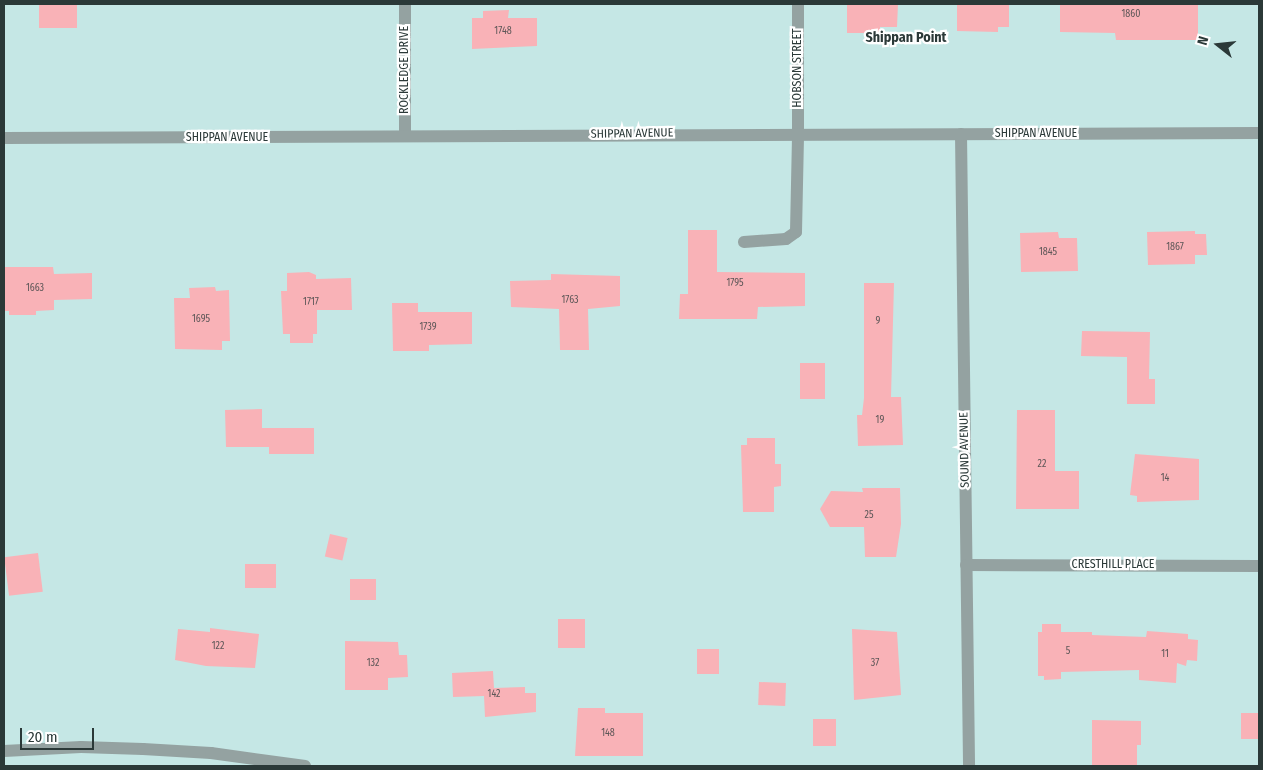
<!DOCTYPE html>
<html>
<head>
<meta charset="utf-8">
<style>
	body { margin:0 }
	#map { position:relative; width:1263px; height:770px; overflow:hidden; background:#c5e7e5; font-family:"Fira Sans Condensed",sans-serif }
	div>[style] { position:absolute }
	.building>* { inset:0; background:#f9b2b7; transform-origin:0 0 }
	.service>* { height:12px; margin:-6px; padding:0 6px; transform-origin:6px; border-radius:6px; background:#94a2a1 }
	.minor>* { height:12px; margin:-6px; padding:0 6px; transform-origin:6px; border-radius:6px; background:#94a2a1 }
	span { translate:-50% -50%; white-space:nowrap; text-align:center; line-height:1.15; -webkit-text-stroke:4.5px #fff; paint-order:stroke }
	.number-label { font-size:10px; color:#5e5758 }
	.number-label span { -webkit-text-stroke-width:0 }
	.street-label { font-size:12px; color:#2b3938 }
	.neighbourhood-label { font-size:14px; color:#2b3938; font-weight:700 }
	.frame { position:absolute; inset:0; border:5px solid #2b3938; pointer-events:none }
	.north { position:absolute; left:1193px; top:20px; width:50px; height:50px; -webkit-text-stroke:4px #fff; paint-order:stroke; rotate:286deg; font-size:14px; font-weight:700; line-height:20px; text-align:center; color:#2b3938 }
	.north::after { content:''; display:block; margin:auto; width:18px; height:22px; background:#2b3938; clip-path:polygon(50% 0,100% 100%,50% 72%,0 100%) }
	.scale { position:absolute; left:20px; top:728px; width:74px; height:22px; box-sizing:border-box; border:2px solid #2b3938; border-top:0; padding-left:6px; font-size:15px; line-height:18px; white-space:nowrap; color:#2b3938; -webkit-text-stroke:4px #fff; paint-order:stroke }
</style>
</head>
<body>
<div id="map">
	<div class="building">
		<i style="left:39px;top:4px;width:38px;height:24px"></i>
		<i style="clip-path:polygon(847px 4px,898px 4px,897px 27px,880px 27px,880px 33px,847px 33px)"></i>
		<i style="clip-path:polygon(957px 4px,1009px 5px,1009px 27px,998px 27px,998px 32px,957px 31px)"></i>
		<i style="clip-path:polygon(1060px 4px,1198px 4px,1198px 40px,1116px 40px,1115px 33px,1060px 32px)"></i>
		<i style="clip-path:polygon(509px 10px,508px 18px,537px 18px,537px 46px,472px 49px,472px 18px,483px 18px,483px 11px)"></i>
		<i style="clip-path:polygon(688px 230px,717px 230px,717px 272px,805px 273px,805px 306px,758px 307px,757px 319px,679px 319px,680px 294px,688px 294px)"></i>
		<i style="clip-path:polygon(1195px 231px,1195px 234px,1206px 234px,1207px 255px,1195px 255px,1195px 264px,1148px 265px,1147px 232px)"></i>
		<i style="clip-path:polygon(1058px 232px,1059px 238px,1077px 238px,1078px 271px,1021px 272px,1020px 233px)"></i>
		<i style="clip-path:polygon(4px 267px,53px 267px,54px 274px,92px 273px,92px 299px,54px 300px,54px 310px,36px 311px,36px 315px,9px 315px,9px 311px,4px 311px)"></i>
		<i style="clip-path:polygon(309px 272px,316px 275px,316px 279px,351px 278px,352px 310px,317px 310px,317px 334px,313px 334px,313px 343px,290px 343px,290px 334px,283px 334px,281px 291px,287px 291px,287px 273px)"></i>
		<i style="clip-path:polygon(551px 274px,620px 276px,620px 306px,588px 309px,589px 350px,560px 350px,559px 309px,511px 307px,510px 281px,551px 280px)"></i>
		<i style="clip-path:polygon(864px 283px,894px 283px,891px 397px,901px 397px,903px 445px,858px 446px,857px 415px,862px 415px,864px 398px)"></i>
		<i style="clip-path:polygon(215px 287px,216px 291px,229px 290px,230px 341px,222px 341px,222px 350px,175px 349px,174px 298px,190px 298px,189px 288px)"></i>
		<i style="clip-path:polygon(392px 303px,418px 303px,418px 312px,472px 312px,472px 344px,429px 345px,429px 351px,393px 351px)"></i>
		<i style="clip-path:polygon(1082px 331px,1150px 332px,1149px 379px,1155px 379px,1155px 404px,1127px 404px,1127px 357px,1081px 356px)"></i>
		<i style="left:800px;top:363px;width:25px;height:36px"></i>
		<i style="clip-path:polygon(262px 409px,262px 428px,314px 428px,314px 454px,269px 454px,269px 447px,226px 447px,225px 410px)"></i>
		<i style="clip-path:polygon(1017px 410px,1055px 410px,1055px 471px,1079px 471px,1079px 509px,1016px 509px)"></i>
		<i style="clip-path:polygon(747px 438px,775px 438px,775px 464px,781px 464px,781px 486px,774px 487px,774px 512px,743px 512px,741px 445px,747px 445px)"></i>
		<i style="clip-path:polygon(1135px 454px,1199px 459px,1199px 500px,1137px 502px,1137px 496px,1130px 495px)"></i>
		<i style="clip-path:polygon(862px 488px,900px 488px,901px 524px,896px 557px,865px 557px,864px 527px,830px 527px,820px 509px,831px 491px,863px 492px)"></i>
		<i style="left:330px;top:534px;width:18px;height:23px;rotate:13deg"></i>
		<i style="left:38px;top:553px;width:39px;height:34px;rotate:83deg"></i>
		<i style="left:245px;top:564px;width:31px;height:24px"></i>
		<i style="left:376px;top:579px;width:21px;height:26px;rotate:90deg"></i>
		<i style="left:558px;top:619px;width:27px;height:29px"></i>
		<i style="clip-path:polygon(1042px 624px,1061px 624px,1061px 632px,1092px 632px,1092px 635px,1146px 637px,1147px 631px,1188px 634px,1188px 639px,1198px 640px,1197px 661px,1187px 660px,1186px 666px,1177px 663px,1176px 683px,1139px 680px,1139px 670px,1061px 672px,1061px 679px,1044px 680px,1044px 676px,1038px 676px,1038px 632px,1042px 632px)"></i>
		<i style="clip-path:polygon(210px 628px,259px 634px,255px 668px,206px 666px,175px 660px,178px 629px,210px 632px)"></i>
		<i style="clip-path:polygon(852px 629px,897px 632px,901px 695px,854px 700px)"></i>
		<i style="clip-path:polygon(345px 641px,398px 642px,399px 655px,407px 655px,408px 677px,388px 678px,388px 690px,345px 690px)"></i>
		<i style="left:697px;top:649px;width:22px;height:25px"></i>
		<i style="clip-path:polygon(493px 671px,494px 688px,525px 687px,525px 693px,536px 693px,536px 712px,485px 717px,484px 696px,453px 697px,452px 673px)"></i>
		<i style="left:759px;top:682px;width:27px;height:23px;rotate:2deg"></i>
		<i style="clip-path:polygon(578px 708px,605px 708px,605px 713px,643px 713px,643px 756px,575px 756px)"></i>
		<i style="left:1241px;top:713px;width:18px;height:26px"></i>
		<i style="left:813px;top:719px;width:23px;height:27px"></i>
		<i style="clip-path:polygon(1092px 720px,1141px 721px,1141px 745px,1137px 745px,1137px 766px,1092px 766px)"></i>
	</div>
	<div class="service">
		<i style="left:744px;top:242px;width:42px;rotate:-4.1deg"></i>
		<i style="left:786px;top:239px;width:12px;rotate:-35deg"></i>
		<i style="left:796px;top:232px;width:99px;rotate:-88.8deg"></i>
	</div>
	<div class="minor">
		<i style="left:798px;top:4px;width:129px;rotate:90deg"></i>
		<i style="left:961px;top:134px;width:632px;rotate:89.27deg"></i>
		<i style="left:405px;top:136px;width:132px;rotate:-90deg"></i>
		<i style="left:4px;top:138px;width:1255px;rotate:-0.23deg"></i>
		<i style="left:966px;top:565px;width:293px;rotate:0.2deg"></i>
		<i style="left:4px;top:751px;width:77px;rotate:-3deg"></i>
		<i style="left:81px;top:747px;width:62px;rotate:1.8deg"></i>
		<i style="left:143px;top:749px;width:68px;rotate:3.4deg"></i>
		<i style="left:211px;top:753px;width:95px;rotate:7.9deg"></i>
	</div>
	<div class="number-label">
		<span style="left:1131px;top:15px">1860</span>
		<span style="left:503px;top:32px">1748</span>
		<span style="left:1175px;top:248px">1867</span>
		<span style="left:1048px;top:253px">1845</span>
		<span style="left:735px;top:284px">1795</span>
		<span style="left:35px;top:289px">1663</span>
		<span style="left:570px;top:301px">1763</span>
		<span style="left:311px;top:303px">1717</span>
		<span style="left:201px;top:320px">1695</span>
		<span style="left:878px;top:322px">9</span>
		<span style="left:428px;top:328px">1739</span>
		<span style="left:880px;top:421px">19</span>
		<span style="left:1042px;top:465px">22</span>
		<span style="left:1165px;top:479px">14</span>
		<span style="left:869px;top:516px">25</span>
		<span style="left:218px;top:647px">122</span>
		<span style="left:1068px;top:652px">5</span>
		<span style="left:1165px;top:655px">11</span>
		<span style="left:373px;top:664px">132</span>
		<span style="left:875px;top:664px">37</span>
		<span style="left:494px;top:695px">142</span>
		<span style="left:608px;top:734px">148</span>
	</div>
	<div class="street-label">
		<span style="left:798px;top:68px;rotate:-90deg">HOBSON STREET</span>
		<span style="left:405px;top:70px;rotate:-90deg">ROCKLEDGE DRIVE</span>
		<span style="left:632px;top:134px;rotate:-1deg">SHIPPAN AVENUE</span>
		<span style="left:1036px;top:134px">SHIPPAN AVENUE</span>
		<span style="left:227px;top:138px">SHIPPAN AVENUE</span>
		<span style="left:965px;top:450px;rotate:-91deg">SOUND AVENUE</span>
		<span style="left:1113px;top:565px">CRESTHILL PLACE</span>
	</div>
	<div class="neighbourhood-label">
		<span style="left:906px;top:38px">Shippan Point</span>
	</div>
	<div class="frame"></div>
	<div class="north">N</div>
	<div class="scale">20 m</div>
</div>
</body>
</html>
